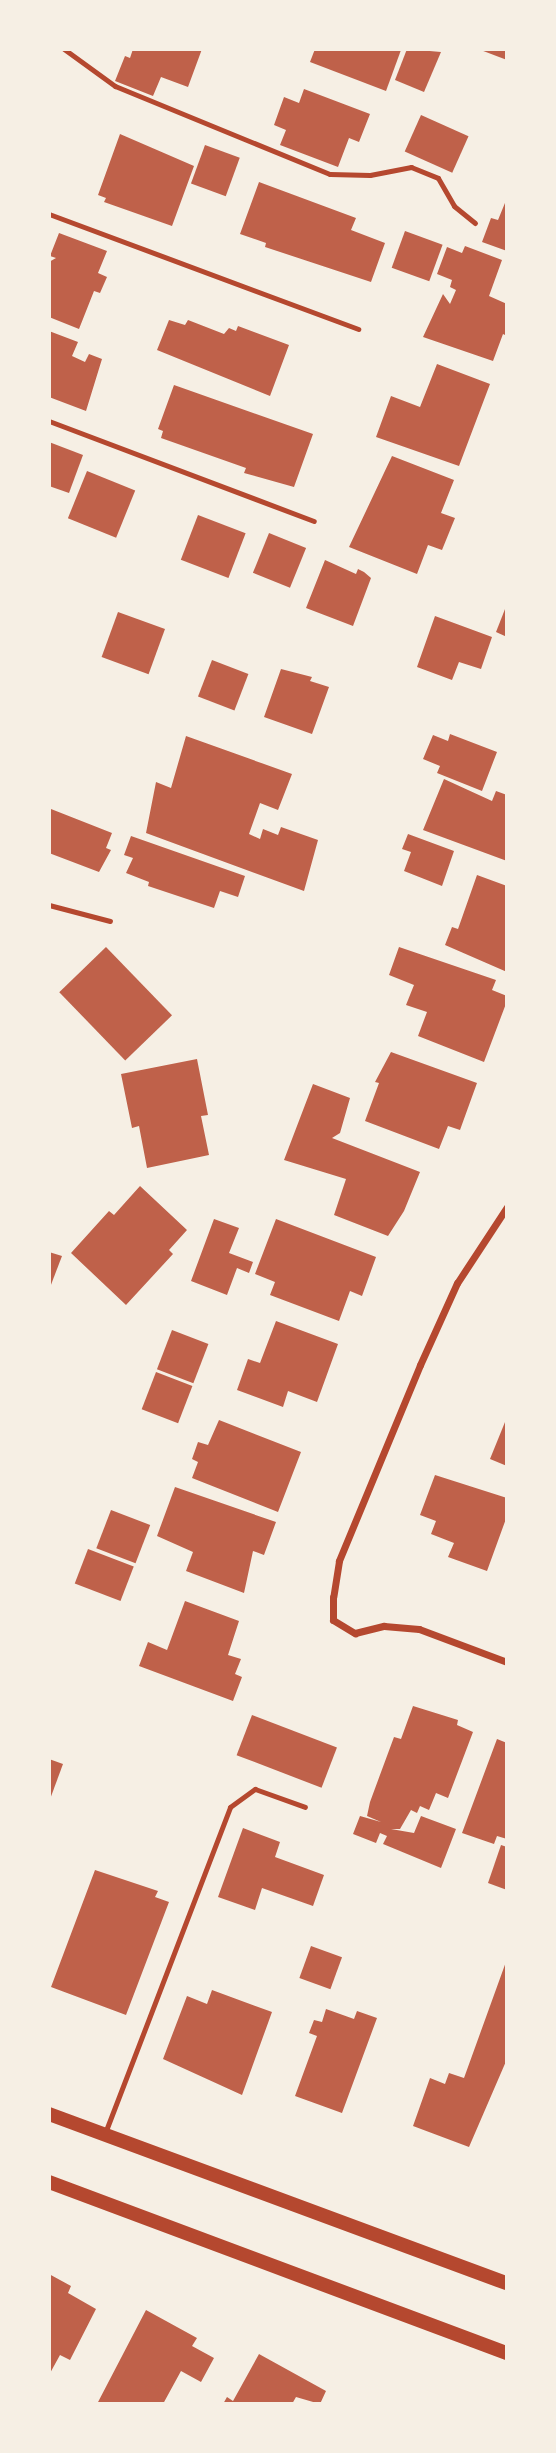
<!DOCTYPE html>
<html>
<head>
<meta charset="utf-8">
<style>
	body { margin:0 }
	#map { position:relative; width:556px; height:2453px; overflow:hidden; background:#f6efe4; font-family:Commissioner,sans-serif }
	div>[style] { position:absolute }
	.building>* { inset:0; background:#bf614a; transform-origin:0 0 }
	.service>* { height:5px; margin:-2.5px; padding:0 2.5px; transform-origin:2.5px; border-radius:2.5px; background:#b5482f }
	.minor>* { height:7px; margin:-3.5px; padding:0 3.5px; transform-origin:3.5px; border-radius:3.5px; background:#b5482f }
	.secondary>* { height:14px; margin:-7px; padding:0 7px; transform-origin:7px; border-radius:7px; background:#b5482f }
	span { translate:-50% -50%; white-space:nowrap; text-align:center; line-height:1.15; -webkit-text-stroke:6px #f6efe4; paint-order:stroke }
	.frame { position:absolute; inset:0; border:51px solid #f6efe4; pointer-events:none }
</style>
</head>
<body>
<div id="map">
	<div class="building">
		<i style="clip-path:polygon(133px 49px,202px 49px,188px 87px,161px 77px,153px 96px,115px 81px,125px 56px,130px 58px)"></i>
		<i style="clip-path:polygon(315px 49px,397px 49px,401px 50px,386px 91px,310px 62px)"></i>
		<i style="clip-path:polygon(407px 49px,441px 52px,424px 92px,395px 80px)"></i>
		<i style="clip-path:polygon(478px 49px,507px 49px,507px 60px)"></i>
		<i style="clip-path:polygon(304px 89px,370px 114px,359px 142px,349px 138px,338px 167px,280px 145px,286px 130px,274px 125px,284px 97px,299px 103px)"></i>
		<i style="left:421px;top:115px;width:52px;height:40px;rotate:24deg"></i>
		<i style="clip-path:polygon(120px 134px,194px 166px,172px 226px,104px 202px,106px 198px,98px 195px)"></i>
		<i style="left:205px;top:145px;width:37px;height:41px;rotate:20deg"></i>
		<i style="clip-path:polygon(259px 182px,356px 218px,351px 230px,385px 243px,371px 282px,265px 247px,266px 243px,240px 234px)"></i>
		<i style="clip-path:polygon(507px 198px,507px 251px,482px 242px,491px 218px,498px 220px)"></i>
		<i style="left:405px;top:231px;width:40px;height:39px;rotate:20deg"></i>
		<i style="clip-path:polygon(59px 233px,107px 251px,98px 273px,107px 277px,100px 293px,94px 291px,79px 329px,49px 317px,49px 262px,56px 258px,50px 256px)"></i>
		<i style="clip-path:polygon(465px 246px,502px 260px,489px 296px,507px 304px,507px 336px,503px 334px,493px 361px,423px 337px,443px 294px,450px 304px,456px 290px,450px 287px,452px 280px,437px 274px,447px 247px,462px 253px)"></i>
		<i style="clip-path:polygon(169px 320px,185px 325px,188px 320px,224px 334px,229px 328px,236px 331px,238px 326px,289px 345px,270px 396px,157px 350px)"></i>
		<i style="clip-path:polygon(49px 331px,78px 342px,72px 356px,85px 362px,89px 354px,102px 359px,86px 411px,49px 397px)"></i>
		<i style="clip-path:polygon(437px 364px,490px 384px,459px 466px,376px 437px,391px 396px,420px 407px)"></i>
		<i style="clip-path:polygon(174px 385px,313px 434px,294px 487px,244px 473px,246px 468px,161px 438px,163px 431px,158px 429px)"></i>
		<i style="clip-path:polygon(49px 442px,83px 455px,69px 493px,49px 486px)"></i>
		<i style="clip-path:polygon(392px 456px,454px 480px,441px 513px,455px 518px,442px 550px,428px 545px,417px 574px,349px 547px)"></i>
		<i style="left:87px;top:471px;width:52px;height:51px;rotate:22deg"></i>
		<i style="left:198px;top:515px;width:51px;height:48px;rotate:21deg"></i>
		<i style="left:269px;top:533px;width:40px;height:43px;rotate:22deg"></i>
		<i style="clip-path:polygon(325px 560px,356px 574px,358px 569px,364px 572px,371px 578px,353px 626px,306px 608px)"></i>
		<i style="clip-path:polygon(507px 604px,507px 637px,496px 632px)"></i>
		<i style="left:118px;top:612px;width:50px;height:48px;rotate:20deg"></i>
		<i style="clip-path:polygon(435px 616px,492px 637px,481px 669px,459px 662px,452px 680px,417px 667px)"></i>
		<i style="left:212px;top:660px;width:39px;height:39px;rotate:21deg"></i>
		<i style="clip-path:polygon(281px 669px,312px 677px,310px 681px,329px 687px,312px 734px,264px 717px)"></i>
		<i style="clip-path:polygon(450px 734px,497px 752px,482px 791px,437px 773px,440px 766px,423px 759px,433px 735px,448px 741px)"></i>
		<i style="clip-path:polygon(186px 736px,292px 774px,278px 810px,260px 803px,249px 834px,260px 839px,263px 829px,278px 835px,281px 827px,318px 840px,304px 891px,146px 833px,156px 782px,171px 788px)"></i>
		<i style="clip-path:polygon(444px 779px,492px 801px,496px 791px,507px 795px,507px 861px,423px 830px)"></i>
		<i style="clip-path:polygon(51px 809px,112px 833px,106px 848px,111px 850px,99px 872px,49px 853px)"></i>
		<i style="clip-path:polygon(408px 834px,454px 851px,442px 886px,404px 871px,411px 852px,402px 849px)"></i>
		<i style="clip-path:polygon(131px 836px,245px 876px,238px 897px,220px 891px,214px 908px,148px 886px,149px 882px,126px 873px,133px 858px,124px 855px)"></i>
		<i style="clip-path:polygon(477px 875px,507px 886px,507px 972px,445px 945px,452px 927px,458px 929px)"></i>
		<i style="left:106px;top:947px;width:95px;height:65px;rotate:46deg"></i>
		<i style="clip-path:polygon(399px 947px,496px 980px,492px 990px,507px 996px,507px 1001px,484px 1062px,418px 1036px,427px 1012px,406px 1005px,414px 985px,389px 975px)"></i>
		<i style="clip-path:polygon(391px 1052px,477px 1083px,460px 1130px,448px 1126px,439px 1149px,365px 1121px,379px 1083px,375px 1082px)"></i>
		<i style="clip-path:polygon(197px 1059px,208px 1115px,201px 1116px,209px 1155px,147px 1168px,139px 1126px,132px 1128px,121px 1074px)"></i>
		<i style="clip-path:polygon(313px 1084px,350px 1098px,340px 1133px,332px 1138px,420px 1172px,404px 1211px,388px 1236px,334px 1215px,346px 1179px,284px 1160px)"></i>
		<i style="clip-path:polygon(140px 1186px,187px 1230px,169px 1250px,173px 1254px,126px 1305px,71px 1253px,109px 1211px,114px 1215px)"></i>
		<i style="clip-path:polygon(214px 1219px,239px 1228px,229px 1253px,253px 1262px,249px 1273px,237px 1268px,227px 1295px,191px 1281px)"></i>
		<i style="clip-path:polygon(276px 1219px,376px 1257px,362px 1296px,350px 1291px,339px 1321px,270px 1295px,275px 1282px,255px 1274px)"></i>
		<i style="clip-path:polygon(49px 1252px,62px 1256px,49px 1290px)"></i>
		<i style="clip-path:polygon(276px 1321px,338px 1344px,317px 1402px,288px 1391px,283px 1407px,237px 1390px,248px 1359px,260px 1363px)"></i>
		<i style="left:172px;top:1330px;width:39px;height:42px;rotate:21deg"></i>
		<i style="left:156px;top:1372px;width:39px;height:40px;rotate:21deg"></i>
		<i style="clip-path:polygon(219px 1420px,301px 1452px,278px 1512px,192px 1478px,198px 1462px,192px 1459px,198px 1442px,208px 1445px)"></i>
		<i style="clip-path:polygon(505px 1422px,507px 1423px,507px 1466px,490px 1459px)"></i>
		<i style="clip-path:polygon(435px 1475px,507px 1498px,507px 1516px,487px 1571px,448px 1557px,454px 1543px,431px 1534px,436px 1521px,420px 1515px)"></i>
		<i style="clip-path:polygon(175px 1487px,276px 1522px,264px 1555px,253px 1551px,244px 1593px,186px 1571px,193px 1552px,157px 1536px)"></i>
		<i style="left:111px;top:1510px;width:42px;height:41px;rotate:21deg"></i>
		<i style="left:88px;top:1549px;width:49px;height:37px;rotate:21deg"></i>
		<i style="clip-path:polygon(185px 1601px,239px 1621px,228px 1655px,241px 1659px,235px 1674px,242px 1677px,233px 1701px,139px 1666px,148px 1642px,167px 1650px)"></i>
		<i style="clip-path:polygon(413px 1706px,458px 1720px,457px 1725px,473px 1732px,448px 1798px,436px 1793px,429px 1810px,420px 1806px,417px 1813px,411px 1810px,400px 1829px,391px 1829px,414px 1833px,421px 1816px,456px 1829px,441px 1868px,383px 1844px,387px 1836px,380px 1833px,376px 1843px,353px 1834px,360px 1816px,381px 1822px,367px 1816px,370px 1802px,394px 1737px,401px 1739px)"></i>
		<i style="left:252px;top:1715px;width:91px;height:43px;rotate:21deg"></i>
		<i style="clip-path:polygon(497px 1739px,507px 1743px,507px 1839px,497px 1836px,494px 1844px,462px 1833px)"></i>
		<i style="clip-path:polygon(49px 1759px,63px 1764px,49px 1802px)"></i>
		<i style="clip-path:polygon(243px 1828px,280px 1842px,275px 1857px,324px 1875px,313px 1906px,262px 1888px,255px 1910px,218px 1897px)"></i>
		<i style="clip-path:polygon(501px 1845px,507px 1847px,507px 1890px,488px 1883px)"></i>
		<i style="clip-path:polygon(95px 1870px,158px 1891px,155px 1897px,169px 1902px,126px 2015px,51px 1987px)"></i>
		<i style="left:311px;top:1946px;width:33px;height:34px;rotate:20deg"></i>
		<i style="clip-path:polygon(507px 1959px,507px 2059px,469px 2147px,413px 2126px,430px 2078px,445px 2084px,449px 2073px,464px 2078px)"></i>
		<i style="clip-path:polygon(212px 1990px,272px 2012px,242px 2095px,163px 2059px,187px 1996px,207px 2004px)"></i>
		<i style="clip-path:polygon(326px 2009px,354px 2019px,357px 2011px,377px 2018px,342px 2113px,295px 2096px,317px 2036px,309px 2033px,314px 2020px,322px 2022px)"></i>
		<i style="clip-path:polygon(49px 2274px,71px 2286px,68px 2293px,96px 2309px,70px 2360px,60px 2355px,49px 2375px)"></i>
		<i style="clip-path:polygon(146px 2310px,197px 2338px,192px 2346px,214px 2358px,201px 2382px,181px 2371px,163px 2404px,97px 2404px)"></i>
		<i style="clip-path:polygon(259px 2354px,326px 2391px,320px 2404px,296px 2397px,292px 2404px,223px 2404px,227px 2397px,233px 2401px)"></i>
	</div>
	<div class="service">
		<i style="left:64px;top:49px;width:63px;rotate:36deg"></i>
		<i style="left:115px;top:86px;width:232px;rotate:22.3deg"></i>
		<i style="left:330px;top:174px;width:40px;rotate:1.4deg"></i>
		<i style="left:370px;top:175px;width:42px;rotate:-11deg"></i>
		<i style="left:411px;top:167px;width:29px;rotate:22deg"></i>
		<i style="left:438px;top:178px;width:32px;rotate:60deg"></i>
		<i style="left:454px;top:206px;width:27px;rotate:39deg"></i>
		<i style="left:49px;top:214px;width:330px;rotate:20.4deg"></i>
		<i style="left:49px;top:421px;width:283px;rotate:20.7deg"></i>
		<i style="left:49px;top:905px;width:63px;rotate:14.7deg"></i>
		<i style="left:105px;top:2133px;width:349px;rotate:-69deg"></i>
		<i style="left:230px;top:1807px;width:31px;rotate:-36deg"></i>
		<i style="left:255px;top:1789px;width:53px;rotate:19.8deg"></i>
	</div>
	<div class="minor">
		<i style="left:507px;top:1207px;width:91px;rotate:123.3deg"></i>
		<i style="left:457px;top:1283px;width:90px;rotate:114.3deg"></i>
		<i style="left:420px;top:1365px;width:212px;rotate:112.5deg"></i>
		<i style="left:339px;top:1561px;width:36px;rotate:99deg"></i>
		<i style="left:333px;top:1597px;width:23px;rotate:90deg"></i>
		<i style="left:333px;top:1620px;width:26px;rotate:31deg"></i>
		<i style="left:355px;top:1633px;width:30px;rotate:-14deg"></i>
		<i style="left:384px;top:1626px;width:35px;rotate:5deg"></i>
		<i style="left:419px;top:1629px;width:94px;rotate:20.6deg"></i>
	</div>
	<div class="secondary">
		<i style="left:49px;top:2114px;width:488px;rotate:20.3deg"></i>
		<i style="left:49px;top:2182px;width:489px;rotate:20.5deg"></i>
	</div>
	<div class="frame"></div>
</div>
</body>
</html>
